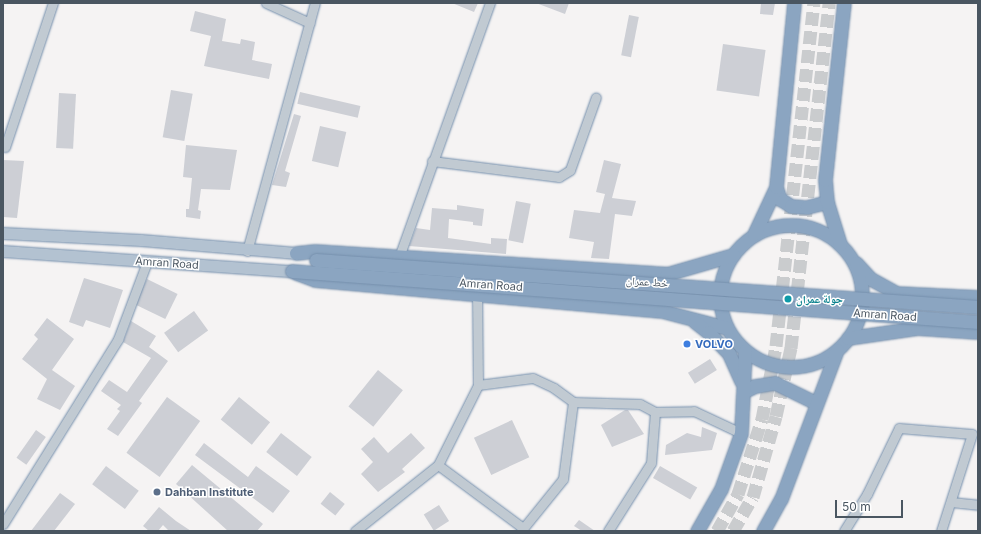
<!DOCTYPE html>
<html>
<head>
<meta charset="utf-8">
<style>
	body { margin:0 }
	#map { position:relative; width:981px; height:534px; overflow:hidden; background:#f5f3f3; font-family:Inter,"Noto Naskh Arabic",sans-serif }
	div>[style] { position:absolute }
	.building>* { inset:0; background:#cdcfd5; transform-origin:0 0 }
	.highway-tunnel>* { height:13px; margin-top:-6.5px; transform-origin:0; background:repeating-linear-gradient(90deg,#caccce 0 13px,transparent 0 19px) }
	.roads { filter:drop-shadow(0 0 1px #7690ad) drop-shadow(0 0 1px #7690ad) }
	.minor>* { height:9px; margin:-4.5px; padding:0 4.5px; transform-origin:4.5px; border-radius:4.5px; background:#c1cad2 }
	.major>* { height:11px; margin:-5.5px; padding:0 5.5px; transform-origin:5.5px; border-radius:5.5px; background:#b3c2d1 }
	.highway>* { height:13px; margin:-6.5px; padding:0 6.5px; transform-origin:6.5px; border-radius:6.5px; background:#8ba5c1 }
	.highway>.ring { margin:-6.5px; padding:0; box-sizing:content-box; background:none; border:13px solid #8ba5c1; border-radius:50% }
	.bridges { filter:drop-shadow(0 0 1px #7690ad) drop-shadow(0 0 1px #7690ad) }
	.highway-bridge>* { height:13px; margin:-6.5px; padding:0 6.5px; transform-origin:6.5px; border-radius:6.5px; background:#8ba5c1 }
	.dots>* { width:11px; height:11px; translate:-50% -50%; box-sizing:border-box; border:2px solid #fff; border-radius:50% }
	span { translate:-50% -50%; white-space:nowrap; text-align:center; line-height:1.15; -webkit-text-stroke:3px #fff; paint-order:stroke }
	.street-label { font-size:11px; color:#4a5661 }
	.culture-label { font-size:11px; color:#0d838f; font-weight:700 }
	.left { translate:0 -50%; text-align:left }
	.shop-label { font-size:11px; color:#366cbe; font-weight:700 }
	.service-label { font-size:11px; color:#4e5e75; font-weight:700 }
	.frame { position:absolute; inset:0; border:4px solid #4a5661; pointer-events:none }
	.scale { position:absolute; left:835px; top:500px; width:68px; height:18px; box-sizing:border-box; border:2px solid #4a5661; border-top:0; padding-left:5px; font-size:12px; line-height:14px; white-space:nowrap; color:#4a5661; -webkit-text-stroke:3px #fff; paint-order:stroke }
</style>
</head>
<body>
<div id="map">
	<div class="building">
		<i style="clip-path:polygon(452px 3px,478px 3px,474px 12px)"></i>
		<i style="clip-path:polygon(536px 3px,569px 3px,565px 14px)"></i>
		<i style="clip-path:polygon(761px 3px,775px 3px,773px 15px,760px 14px)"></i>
		<i style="clip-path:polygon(195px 11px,226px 19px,222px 41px,240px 44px,241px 39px,255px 42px,252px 60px,272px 64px,269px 79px,204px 66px,211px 36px,190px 31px)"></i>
		<i style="left:629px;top:15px;width:10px;height:41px;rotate:11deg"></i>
		<i style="left:723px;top:44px;width:43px;height:47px;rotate:8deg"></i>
		<i style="left:171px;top:90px;width:22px;height:48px;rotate:10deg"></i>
		<i style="left:300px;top:92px;width:62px;height:12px;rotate:13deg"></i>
		<i style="left:59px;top:93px;width:17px;height:55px;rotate:3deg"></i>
		<i style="clip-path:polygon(294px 114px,301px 116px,285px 171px,290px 173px,286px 187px,272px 185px)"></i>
		<i style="left:320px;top:126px;width:27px;height:36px;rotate:13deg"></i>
		<i style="clip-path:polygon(186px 145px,237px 150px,230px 190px,201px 189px,198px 210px,201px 211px,200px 219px,186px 217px,186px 209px,189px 209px,192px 178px,183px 177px)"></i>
		<i style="clip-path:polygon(3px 160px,24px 161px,17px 218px,3px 217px)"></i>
		<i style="clip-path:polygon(604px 160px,621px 164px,612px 198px,636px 201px,632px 216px,615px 214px,609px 259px,591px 258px,594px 242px,569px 238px,574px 210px,600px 213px,605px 194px,596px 192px)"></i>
		<i style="left:516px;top:201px;width:15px;height:40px;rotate:11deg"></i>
		<i style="clip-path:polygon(457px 205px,484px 209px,482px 226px,473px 225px,473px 222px,449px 219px,448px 238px,491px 244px,491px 238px,507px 239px,506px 254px,409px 246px,416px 228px,430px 230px,432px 208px,457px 210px)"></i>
		<i style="clip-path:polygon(84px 278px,123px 290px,110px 328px,86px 320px,83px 327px,69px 322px)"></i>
		<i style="left:147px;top:279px;width:34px;height:28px;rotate:26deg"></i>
		<i style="left:194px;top:311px;width:24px;height:37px;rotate:54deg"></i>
		<i style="clip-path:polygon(47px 318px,74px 339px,52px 370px,75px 386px,60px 410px,37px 399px,47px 379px,22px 359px,38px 339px,34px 335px)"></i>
		<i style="clip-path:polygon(131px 321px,156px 336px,149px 347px,168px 361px,139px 401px,142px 403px,118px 436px,107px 429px,120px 411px,117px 409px,121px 405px,101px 391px,109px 380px,127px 392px,151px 358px,123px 342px)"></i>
		<i style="left:710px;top:359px;width:13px;height:26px;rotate:58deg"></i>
		<i style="left:378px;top:370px;width:32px;height:47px;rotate:39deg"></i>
		<i style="left:167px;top:397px;width:41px;height:69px;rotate:36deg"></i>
		<i style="left:239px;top:397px;width:40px;height:29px;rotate:39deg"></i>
		<i style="clip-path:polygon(625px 410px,628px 410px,644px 434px,612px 447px,601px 425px)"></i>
		<i style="left:512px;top:420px;width:41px;height:42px;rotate:65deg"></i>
		<i style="clip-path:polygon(702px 427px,717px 433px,712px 450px,665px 455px,666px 445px,687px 433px,701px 437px)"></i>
		<i style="left:36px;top:430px;width:12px;height:34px;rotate:35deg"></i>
		<i style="left:281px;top:433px;width:39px;height:24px;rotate:38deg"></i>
		<i style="clip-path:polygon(411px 433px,425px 448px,402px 469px,405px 472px,378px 492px,361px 474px,373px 462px,361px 449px,374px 437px,388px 453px)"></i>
		<i style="clip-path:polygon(204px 443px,248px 477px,256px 466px,290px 491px,273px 513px,195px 455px)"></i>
		<i style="clip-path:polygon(192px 465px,263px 524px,257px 531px,228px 531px,176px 484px)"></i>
		<i style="left:106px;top:466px;width:41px;height:23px;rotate:37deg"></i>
		<i style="left:660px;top:466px;width:43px;height:14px;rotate:30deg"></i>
		<i style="left:330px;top:492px;width:19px;height:15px;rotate:39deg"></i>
		<i style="clip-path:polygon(60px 493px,75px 504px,54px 531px,31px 531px)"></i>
		<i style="left:439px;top:505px;width:19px;height:18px;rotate:58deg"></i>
		<i style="clip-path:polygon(159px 507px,176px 521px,191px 531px,169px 531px,163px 525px,158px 531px,149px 531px,143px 526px)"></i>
		<i style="clip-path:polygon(579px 520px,595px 531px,582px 531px,574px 526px)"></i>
	</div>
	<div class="highway-tunnel">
		<i style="left:717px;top:531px;width:43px;rotate:-60.4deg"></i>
		<i style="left:738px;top:494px;width:79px;rotate:-72.3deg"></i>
		<i style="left:762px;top:419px;width:74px;rotate:-79.1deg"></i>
		<i style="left:776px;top:346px;width:345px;rotate:-83.7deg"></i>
		<i style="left:733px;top:531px;width:39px;rotate:-60deg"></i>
		<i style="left:753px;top:497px;width:84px;rotate:-74.1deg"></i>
		<i style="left:776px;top:416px;width:70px;rotate:-77.6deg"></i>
		<i style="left:791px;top:348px;width:347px;rotate:-83.7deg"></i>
	</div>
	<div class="roads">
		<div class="minor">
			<i style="left:266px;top:3px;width:48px;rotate:24.4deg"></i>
			<i style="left:5px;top:147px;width:152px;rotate:-71.6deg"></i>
			<i style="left:432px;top:161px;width:128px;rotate:7.2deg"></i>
			<i style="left:559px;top:177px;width:13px;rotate:-32deg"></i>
			<i style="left:570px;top:170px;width:77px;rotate:-70.4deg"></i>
			<i style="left:247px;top:251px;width:257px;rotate:-74.7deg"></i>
			<i style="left:399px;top:257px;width:270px;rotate:-70.3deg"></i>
			<i style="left:478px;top:385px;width:55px;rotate:-7.3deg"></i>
			<i style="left:533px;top:378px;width:23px;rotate:25deg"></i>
			<i style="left:554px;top:388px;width:24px;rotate:36deg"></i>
			<i style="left:438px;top:465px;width:106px;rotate:36.5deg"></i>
			<i style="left:951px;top:502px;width:27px;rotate:6deg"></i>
			<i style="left:3px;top:524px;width:218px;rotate:-58.1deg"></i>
			<i style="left:118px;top:339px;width:82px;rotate:-69.4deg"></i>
			<i style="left:355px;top:531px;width:106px;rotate:-38.5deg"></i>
			<i style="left:438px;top:465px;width:89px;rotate:-63.4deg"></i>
			<i style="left:478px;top:385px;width:90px;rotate:-90.6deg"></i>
			<i style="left:521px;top:531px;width:67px;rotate:-51.1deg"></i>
			<i style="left:563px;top:479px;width:78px;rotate:-82.6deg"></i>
			<i style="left:573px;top:402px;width:67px;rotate:1.7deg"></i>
			<i style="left:640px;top:404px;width:17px;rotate:28deg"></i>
			<i style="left:655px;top:412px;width:39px;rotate:-1deg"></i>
			<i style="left:694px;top:411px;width:52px;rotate:25.1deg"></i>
			<i style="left:608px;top:531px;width:80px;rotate:-57.7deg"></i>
			<i style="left:651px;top:463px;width:51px;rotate:-85.5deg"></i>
			<i style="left:844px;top:531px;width:44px;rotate:-58.1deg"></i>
			<i style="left:867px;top:494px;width:73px;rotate:-64.1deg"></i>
			<i style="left:899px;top:428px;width:73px;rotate:4.7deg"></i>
			<i style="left:972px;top:434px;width:102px;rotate:107.7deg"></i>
		</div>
		<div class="major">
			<i style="left:3px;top:233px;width:138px;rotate:2.9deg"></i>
			<i style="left:141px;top:240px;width:156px;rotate:4.8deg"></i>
			<i style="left:3px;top:251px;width:290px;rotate:4deg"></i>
		</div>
		<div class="highway">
			<i style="left:776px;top:187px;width:13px;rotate:72deg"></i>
			<i style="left:780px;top:199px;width:13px;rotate:32deg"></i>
			<i style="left:791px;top:206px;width:16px;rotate:4deg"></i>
			<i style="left:807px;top:207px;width:21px;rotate:-14deg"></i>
			<i class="ring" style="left:720px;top:225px;width:129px;height:129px"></i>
			<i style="left:754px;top:234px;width:52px;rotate:-64.9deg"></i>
			<i style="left:776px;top:187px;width:185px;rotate:-84.4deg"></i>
			<i style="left:840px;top:244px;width:44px;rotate:-107.2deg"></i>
			<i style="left:827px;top:202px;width:22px;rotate:-95deg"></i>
			<i style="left:825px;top:180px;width:178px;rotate:-83.9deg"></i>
			<i style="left:296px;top:253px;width:19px;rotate:-6deg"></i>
			<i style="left:315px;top:251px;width:353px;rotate:3.7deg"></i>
			<i style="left:667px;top:274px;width:69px;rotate:-16.1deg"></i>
			<i style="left:856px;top:263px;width:22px;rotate:47deg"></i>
			<i style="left:871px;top:279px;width:29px;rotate:29deg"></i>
			<i style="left:896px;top:293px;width:82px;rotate:2.8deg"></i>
			<i style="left:296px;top:273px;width:20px;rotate:20deg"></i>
			<i style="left:315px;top:280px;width:348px;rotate:5.1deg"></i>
			<i style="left:662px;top:311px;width:67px;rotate:14.7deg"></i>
			<i style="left:695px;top:322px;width:16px;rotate:38deg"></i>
			<i style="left:708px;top:332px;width:30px;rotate:46deg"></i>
			<i style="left:729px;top:354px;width:30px;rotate:66deg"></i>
			<i style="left:848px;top:338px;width:70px;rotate:-8.2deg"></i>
			<i style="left:917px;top:328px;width:61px;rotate:3.8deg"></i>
			<i style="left:743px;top:392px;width:13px;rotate:-27deg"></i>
			<i style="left:755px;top:386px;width:20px;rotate:-9deg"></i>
			<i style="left:775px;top:383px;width:46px;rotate:26deg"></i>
			<i style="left:697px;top:531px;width:48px;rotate:-60.3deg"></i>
			<i style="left:721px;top:489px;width:59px;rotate:-70.3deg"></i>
			<i style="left:741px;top:433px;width:82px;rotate:-87.2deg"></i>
			<i style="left:763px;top:531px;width:37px;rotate:-61deg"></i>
			<i style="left:781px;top:499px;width:159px;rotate:-69.4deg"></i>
		</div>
	</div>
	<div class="bridges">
		<div class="highway-bridge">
			<i style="left:316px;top:260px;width:664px;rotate:4.06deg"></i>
			<i style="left:292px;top:271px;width:688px;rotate:4.25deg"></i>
		</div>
	</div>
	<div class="dots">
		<i style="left:788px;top:299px;background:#0f9aa8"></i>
		<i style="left:687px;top:344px;background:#3f7fe0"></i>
		<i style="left:157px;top:492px;background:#5c6f8a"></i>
	</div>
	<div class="street-label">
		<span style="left:167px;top:263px;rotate:4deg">Amran Road</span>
		<span style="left:647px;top:282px;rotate:4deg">خط عمران</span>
		<span style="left:491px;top:285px;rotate:4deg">Amran Road</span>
		<span style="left:885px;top:315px;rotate:4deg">Amran Road</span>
	</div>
	<div class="culture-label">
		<span class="left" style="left:796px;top:299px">جولة عمران</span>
	</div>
	<div class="shop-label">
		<span class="left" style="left:695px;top:344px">VOLVO</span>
	</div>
	<div class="service-label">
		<span class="left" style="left:165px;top:492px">Dahban Institute</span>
	</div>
	<div class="frame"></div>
	<div class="scale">50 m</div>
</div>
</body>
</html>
